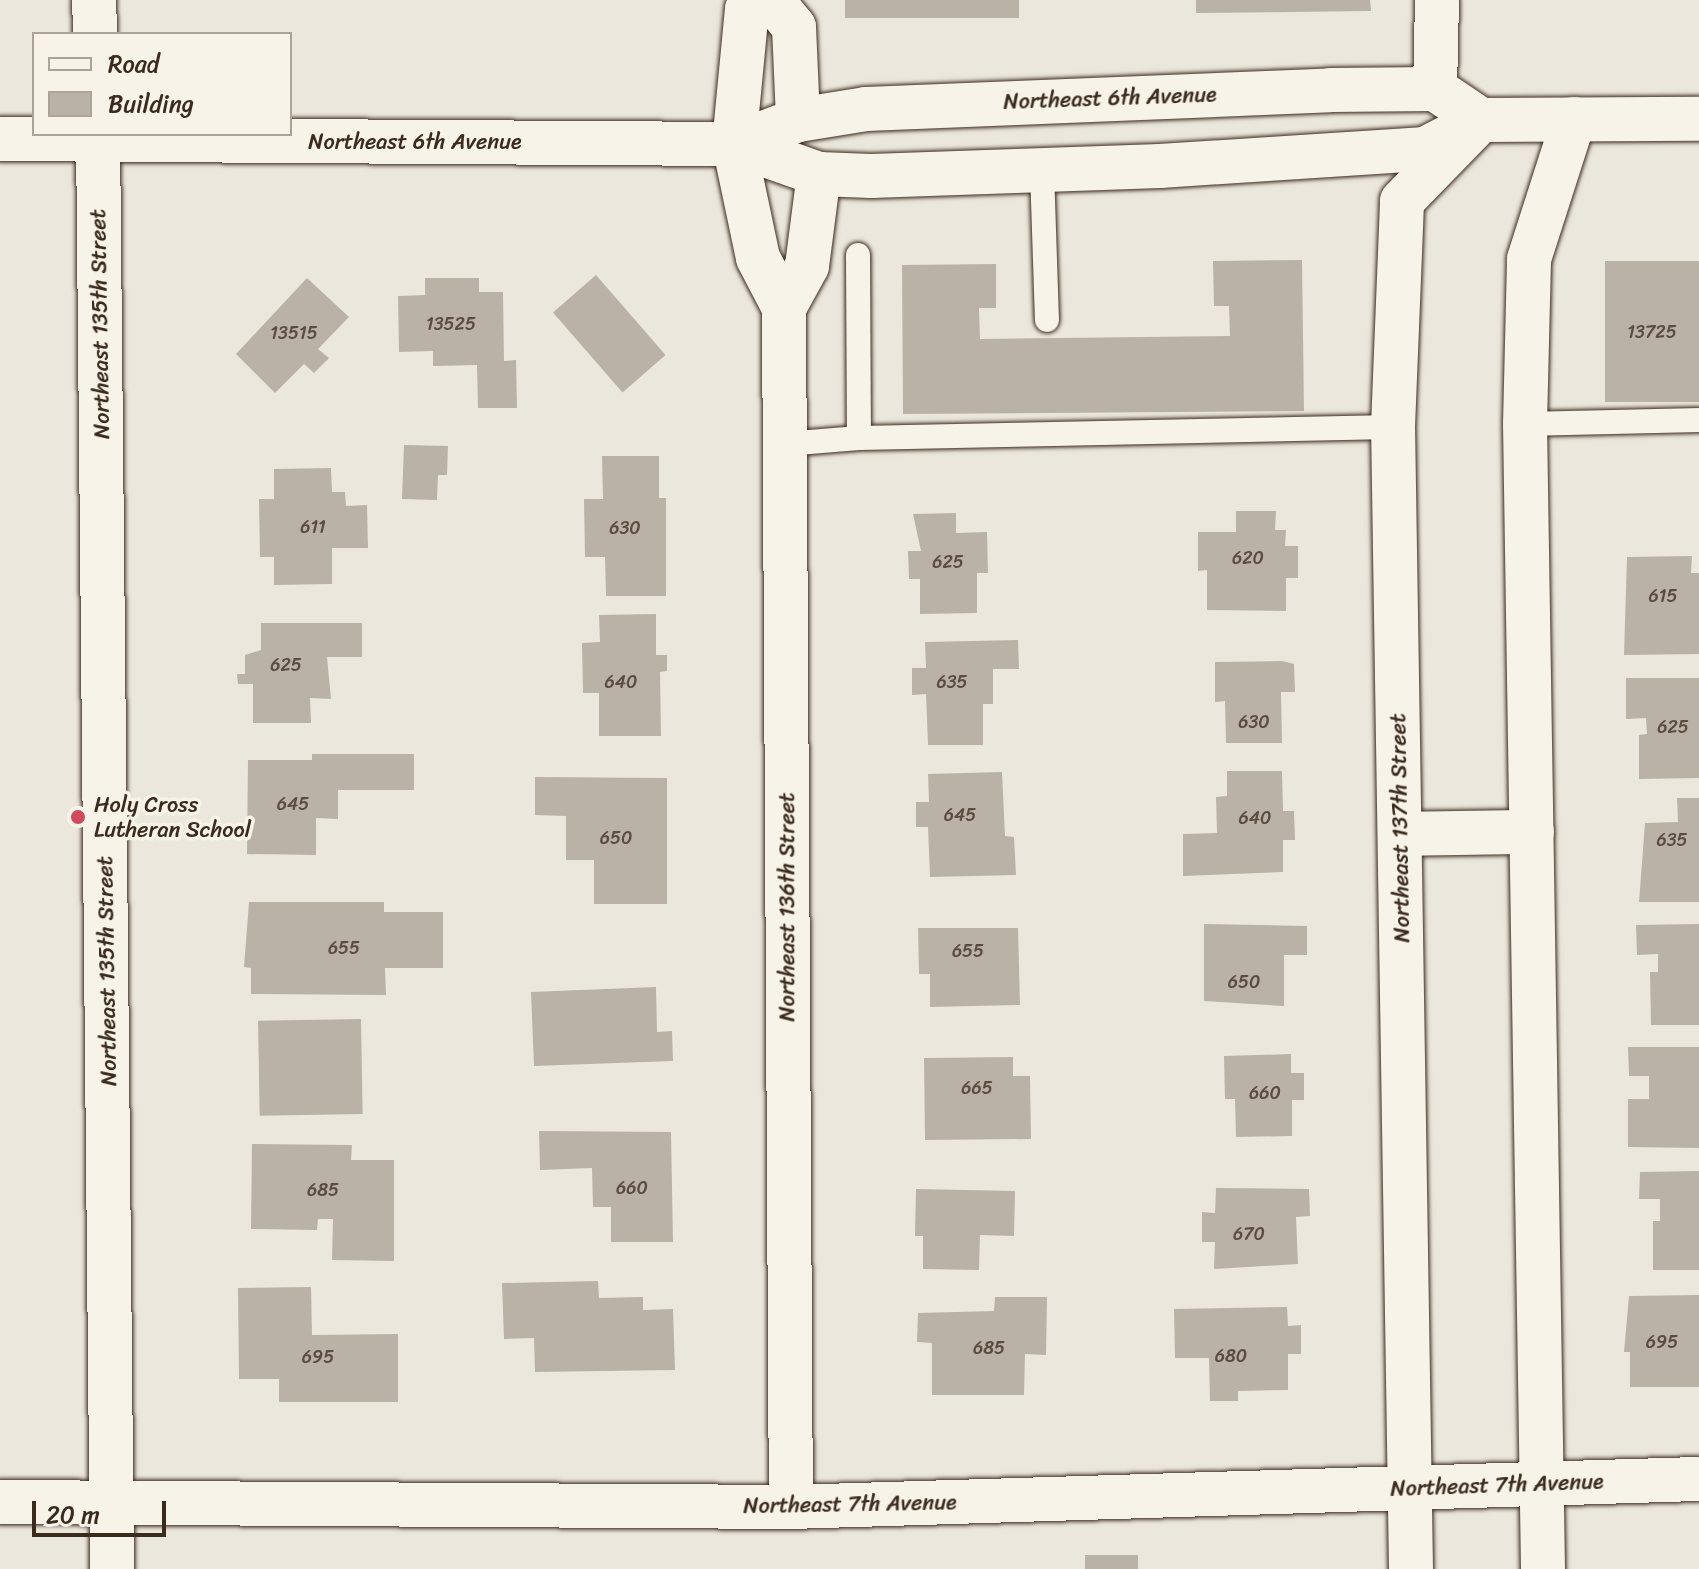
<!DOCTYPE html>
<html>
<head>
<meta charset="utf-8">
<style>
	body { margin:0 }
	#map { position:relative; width:1699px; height:1569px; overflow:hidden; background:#ece7dc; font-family:Sriracha,sans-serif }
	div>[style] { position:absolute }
	.building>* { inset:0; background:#bab2a7; transform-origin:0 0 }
	.roads { filter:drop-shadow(0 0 2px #3b2a1e) drop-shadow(0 0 2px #3b2a1e) }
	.service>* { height:24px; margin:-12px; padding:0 12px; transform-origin:12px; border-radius:12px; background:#f7f3e8 }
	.minor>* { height:44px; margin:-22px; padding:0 22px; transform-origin:22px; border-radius:22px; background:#f7f3e8 }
	.tertiary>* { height:44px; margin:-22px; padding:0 22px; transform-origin:22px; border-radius:22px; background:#f7f3e8 }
	.secondary>* { height:44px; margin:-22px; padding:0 22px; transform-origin:22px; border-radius:22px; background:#f7f3e8 }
	.dots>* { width:22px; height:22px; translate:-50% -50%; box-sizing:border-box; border:4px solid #f7f3e8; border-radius:50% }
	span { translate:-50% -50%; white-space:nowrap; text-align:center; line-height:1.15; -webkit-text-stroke:7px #f7f3e8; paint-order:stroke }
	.number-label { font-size:18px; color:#5b4c40 }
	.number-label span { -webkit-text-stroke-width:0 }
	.street-label { font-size:22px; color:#3b2a1e }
	.poi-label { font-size:22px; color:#3b2a1e }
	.left { translate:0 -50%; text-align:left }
	.legend { position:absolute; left:32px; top:32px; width:260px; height:104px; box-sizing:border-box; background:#f7f3e8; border:2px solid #aca397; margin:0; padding:10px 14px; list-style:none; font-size:24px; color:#3b2a1e }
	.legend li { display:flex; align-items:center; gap:16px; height:40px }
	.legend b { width:40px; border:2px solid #aca397 }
	.scale { position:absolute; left:32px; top:1501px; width:134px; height:36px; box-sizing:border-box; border:4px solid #3b2a1e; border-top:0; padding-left:10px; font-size:24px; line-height:28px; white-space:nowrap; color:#3b2a1e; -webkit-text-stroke:6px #f7f3e8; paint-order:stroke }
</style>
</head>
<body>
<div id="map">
	<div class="building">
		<i style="left:845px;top:0;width:174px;height:18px"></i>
		<i style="clip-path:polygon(1196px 0,1370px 0,1371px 11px,1196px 13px)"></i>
		<i style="clip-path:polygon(1302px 260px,1304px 411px,903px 414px,902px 265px,996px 264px,996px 308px,979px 308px,980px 339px,1230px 336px,1229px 306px,1214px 306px,1213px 261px)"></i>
		<i style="left:1699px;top:261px;width:141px;height:94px;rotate:90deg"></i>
		<i style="left:596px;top:275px;width:106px;height:57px;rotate:49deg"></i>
		<i style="clip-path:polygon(307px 278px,349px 317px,318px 349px,329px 358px,314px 373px,304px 364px,275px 393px,236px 354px)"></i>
		<i style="clip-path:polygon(425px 278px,479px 278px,479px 292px,503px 292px,504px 361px,516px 360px,517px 408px,478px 408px,477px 365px,433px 366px,433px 351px,399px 352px,398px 296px,425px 295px)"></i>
		<i style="clip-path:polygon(404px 445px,448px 446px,447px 475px,438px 475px,437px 500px,402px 499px)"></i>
		<i style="clip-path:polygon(602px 456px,659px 456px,659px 498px,666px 498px,666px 596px,606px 596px,605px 557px,585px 557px,584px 499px,603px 499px)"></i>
		<i style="clip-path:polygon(331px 468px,332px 492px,345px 492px,346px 506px,367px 505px,368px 548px,332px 548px,332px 584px,274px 585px,274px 557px,260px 557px,259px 499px,274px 499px,274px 469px)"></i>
		<i style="clip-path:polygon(1236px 511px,1276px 511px,1275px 530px,1286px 530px,1285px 546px,1298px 546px,1298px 578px,1286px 578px,1286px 611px,1207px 610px,1207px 570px,1198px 571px,1198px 532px,1236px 532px)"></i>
		<i style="clip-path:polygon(956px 513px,956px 533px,987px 532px,988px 573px,977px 573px,977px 613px,920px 614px,920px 579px,909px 579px,908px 551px,921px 551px,913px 514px)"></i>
		<i style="clip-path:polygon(1692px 556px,1691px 573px,1699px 573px,1699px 654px,1624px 655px,1627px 557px)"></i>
		<i style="clip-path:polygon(656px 614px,656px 655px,667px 655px,667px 671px,660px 672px,661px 736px,599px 736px,599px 693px,583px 693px,582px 643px,600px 642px,599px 615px)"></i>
		<i style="clip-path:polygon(261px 623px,362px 623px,362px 657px,327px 657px,331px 699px,310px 698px,311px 723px,253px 723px,253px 684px,238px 684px,237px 674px,245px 674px,245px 655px,261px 650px)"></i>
		<i style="clip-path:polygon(1018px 640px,1019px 669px,993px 669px,993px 704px,983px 704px,983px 745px,928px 745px,926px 694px,912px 695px,912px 668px,926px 668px,925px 642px)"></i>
		<i style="clip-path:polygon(1282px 661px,1294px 664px,1295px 692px,1281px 692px,1282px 743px,1226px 743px,1225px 701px,1215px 702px,1215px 662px)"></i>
		<i style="clip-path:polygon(1626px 678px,1699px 678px,1699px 778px,1639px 779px,1639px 735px,1647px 734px,1646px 718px,1626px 719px)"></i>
		<i style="clip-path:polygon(312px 754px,414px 754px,414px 790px,338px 790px,338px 819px,316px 818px,316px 855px,247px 854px,248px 760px,312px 760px)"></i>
		<i style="clip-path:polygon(1227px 771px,1282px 771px,1283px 811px,1294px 811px,1295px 840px,1283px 840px,1283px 872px,1183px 876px,1183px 834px,1217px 833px,1216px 797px,1227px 796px)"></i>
		<i style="clip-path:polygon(1002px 772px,1005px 836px,1014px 837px,1016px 875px,930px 877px,928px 827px,916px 827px,916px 802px,929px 802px,928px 774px)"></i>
		<i style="clip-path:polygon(535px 777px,667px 778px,667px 904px,594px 904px,594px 860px,566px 860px,566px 816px,535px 815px)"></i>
		<i style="clip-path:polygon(1677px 798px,1699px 798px,1699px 902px,1639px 902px,1645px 823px,1678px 822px)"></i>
		<i style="clip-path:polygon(249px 902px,384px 902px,384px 912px,443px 912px,443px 968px,385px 968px,386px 995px,251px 994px,251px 968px,244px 967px)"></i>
		<i style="clip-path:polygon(1204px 924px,1307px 926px,1307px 955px,1284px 955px,1284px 1006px,1204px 1001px)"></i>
		<i style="clip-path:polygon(1699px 924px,1699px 1025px,1651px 1025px,1650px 972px,1658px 972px,1658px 954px,1637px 955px,1636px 925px)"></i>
		<i style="clip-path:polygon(918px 928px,1018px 928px,1020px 1005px,930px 1007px,930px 974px,919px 974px)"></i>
		<i style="clip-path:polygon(656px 987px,657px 1032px,672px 1031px,673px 1061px,534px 1066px,531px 992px)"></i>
		<i style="left:361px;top:1019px;width:95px;height:103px;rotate:89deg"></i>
		<i style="clip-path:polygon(1628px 1047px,1699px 1047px,1699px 1148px,1628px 1147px,1628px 1099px,1649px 1099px,1649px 1076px,1629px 1076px)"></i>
		<i style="clip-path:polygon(1291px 1054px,1291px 1073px,1304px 1073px,1304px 1100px,1292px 1100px,1292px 1136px,1236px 1137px,1235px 1099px,1225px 1099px,1224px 1056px)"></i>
		<i style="clip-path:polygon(1013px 1057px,1013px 1076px,1030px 1076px,1031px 1139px,925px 1140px,924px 1058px)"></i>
		<i style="clip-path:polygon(539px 1131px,671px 1132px,673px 1242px,611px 1242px,611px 1207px,593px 1207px,592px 1168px,540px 1170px)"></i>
		<i style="clip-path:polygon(252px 1144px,352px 1145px,351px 1160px,394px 1160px,394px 1261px,332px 1260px,333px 1219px,318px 1219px,317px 1230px,251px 1229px)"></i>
		<i style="clip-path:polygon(1699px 1171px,1699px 1270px,1653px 1270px,1653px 1221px,1660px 1221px,1660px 1199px,1639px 1199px,1640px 1172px)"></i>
		<i style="clip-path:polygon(1216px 1188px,1309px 1189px,1310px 1216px,1296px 1217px,1298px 1264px,1214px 1269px,1215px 1242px,1202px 1242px,1202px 1212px,1215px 1213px)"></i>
		<i style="clip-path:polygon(916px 1189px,1015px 1191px,1014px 1236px,980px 1235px,979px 1270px,923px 1269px,923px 1236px,915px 1236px)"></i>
		<i style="clip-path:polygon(598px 1281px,599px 1298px,643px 1297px,643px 1310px,673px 1309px,675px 1370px,535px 1372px,534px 1338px,504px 1339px,502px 1283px)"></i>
		<i style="clip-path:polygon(311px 1287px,312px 1335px,398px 1334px,398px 1402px,279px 1402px,279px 1379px,239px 1379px,238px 1288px)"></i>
		<i style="clip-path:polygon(1699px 1295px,1699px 1387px,1630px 1387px,1630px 1352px,1624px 1352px,1629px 1296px)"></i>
		<i style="clip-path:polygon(995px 1297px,1047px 1297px,1046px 1355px,1025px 1354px,1024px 1395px,932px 1395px,932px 1343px,917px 1342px,918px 1313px,994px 1311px)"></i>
		<i style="clip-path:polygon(1287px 1307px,1288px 1326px,1301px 1325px,1301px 1354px,1288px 1354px,1288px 1390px,1238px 1391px,1238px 1401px,1210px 1401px,1209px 1358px,1175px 1358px,1174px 1309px)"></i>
		<i style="left:1085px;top:1555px;width:53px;height:14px"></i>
	</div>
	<div class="roads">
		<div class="service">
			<i style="left:1042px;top:170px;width:150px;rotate:88.1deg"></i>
			<i style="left:858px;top:255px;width:183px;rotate:89.7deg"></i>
			<i style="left:859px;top:438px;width:534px;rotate:-1.18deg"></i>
			<i style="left:1525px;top:424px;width:174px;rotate:-1.3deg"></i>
			<i style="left:785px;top:444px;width:74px;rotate:-4.6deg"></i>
		</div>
		<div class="minor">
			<i style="left:754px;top:0;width:11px;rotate:128deg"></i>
			<i style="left:747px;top:9px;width:136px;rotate:95.5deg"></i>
			<i style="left:734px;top:144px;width:116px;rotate:78.1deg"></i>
			<i style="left:758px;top:258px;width:56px;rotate:62.5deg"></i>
			<i style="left:784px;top:308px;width:1199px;rotate:89.67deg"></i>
			<i style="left:772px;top:0;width:35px;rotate:51deg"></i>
			<i style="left:794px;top:27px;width:93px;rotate:87.5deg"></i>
			<i style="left:1435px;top:89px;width:89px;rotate:-88.7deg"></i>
			<i style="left:784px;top:308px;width:48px;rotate:-61.3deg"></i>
			<i style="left:807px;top:266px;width:93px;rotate:-82.6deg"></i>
			<i style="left:0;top:1502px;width:791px;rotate:0.36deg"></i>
			<i style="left:791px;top:1507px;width:908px;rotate:-1.77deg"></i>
		</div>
		<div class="tertiary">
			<i style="left:1400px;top:834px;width:132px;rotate:-0.9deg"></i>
			<i style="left:1411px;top:1569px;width:1142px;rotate:-90.9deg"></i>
			<i style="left:1393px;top:427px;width:226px;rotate:-87.7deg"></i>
			<i style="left:1402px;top:201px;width:102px;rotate:-45.8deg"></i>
			<i style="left:1543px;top:1569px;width:1145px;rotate:-90.9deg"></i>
			<i style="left:1525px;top:424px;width:165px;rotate:-88.6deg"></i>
			<i style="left:1529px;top:259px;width:147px;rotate:-72.2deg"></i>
		</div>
		<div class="secondary">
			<i style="left:94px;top:0;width:34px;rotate:88deg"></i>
			<i style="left:98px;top:134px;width:1435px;rotate:89.44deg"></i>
			<i style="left:0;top:139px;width:734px;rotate:0.39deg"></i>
			<i style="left:734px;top:144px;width:90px;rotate:19.4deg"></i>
			<i style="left:819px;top:174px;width:52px;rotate:2.2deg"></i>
			<i style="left:871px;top:176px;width:289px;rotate:-2deg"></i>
			<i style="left:1160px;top:166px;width:266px;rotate:-3.7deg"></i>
			<i style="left:1425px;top:149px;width:63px;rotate:-27.4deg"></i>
			<i style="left:1481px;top:120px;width:218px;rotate:-0.3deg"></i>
			<i style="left:734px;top:144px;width:68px;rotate:-20.6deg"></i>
			<i style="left:798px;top:120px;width:69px;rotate:-9.2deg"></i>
			<i style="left:866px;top:109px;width:464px;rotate:-2.3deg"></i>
			<i style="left:1330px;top:90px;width:105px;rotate:-0.5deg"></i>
			<i style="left:1435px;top:89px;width:55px;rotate:34deg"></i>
		</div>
	</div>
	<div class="dots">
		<i style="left:78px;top:817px;background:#d1495b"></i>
	</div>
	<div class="number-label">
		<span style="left:451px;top:324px">13525</span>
		<span style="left:1652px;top:332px">13725</span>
		<span style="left:294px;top:333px">13515</span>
		<span style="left:313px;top:527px">611</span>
		<span style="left:625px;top:528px">630</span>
		<span style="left:1248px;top:558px">620</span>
		<span style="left:948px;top:562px">625</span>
		<span style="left:1663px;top:596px">615</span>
		<span style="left:286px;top:665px">625</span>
		<span style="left:621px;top:682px">640</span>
		<span style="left:952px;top:682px">635</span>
		<span style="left:1254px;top:722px">630</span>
		<span style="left:1673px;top:727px">625</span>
		<span style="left:293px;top:804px">645</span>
		<span style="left:960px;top:815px">645</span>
		<span style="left:1255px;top:818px">640</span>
		<span style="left:616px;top:838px">650</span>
		<span style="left:1672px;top:840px">635</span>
		<span style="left:344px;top:948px">655</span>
		<span style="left:968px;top:951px">655</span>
		<span style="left:1244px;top:982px">650</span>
		<span style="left:977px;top:1088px">665</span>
		<span style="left:1265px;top:1093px">660</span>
		<span style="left:632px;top:1188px">660</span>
		<span style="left:323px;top:1190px">685</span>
		<span style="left:1249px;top:1234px">670</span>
		<span style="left:1662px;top:1342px">695</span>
		<span style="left:989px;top:1348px">685</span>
		<span style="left:1231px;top:1356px">680</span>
		<span style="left:318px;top:1357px">695</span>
	</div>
	<div class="street-label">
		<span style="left:1110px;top:98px;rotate:-2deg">Northeast 6th Avenue</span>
		<span style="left:415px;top:142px">Northeast 6th Avenue</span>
		<span style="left:100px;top:324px;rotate:-91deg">Northeast 135th Street</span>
		<span style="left:1400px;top:828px;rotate:-91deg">Northeast 137th Street</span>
		<span style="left:787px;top:907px;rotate:-90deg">Northeast 136th Street</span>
		<span style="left:107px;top:971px;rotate:-91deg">Northeast 135th Street</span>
		<span style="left:1497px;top:1485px;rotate:-2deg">Northeast 7th Avenue</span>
		<span style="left:850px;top:1504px;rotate:-1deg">Northeast 7th Avenue</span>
	</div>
	<div class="poi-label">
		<span class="left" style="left:94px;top:817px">Holy Cross<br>Lutheran School</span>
	</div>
	<ul class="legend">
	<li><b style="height:10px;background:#f7f3e8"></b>Road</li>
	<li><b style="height:22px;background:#bab2a7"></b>Building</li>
	</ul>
	<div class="scale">20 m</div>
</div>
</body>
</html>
